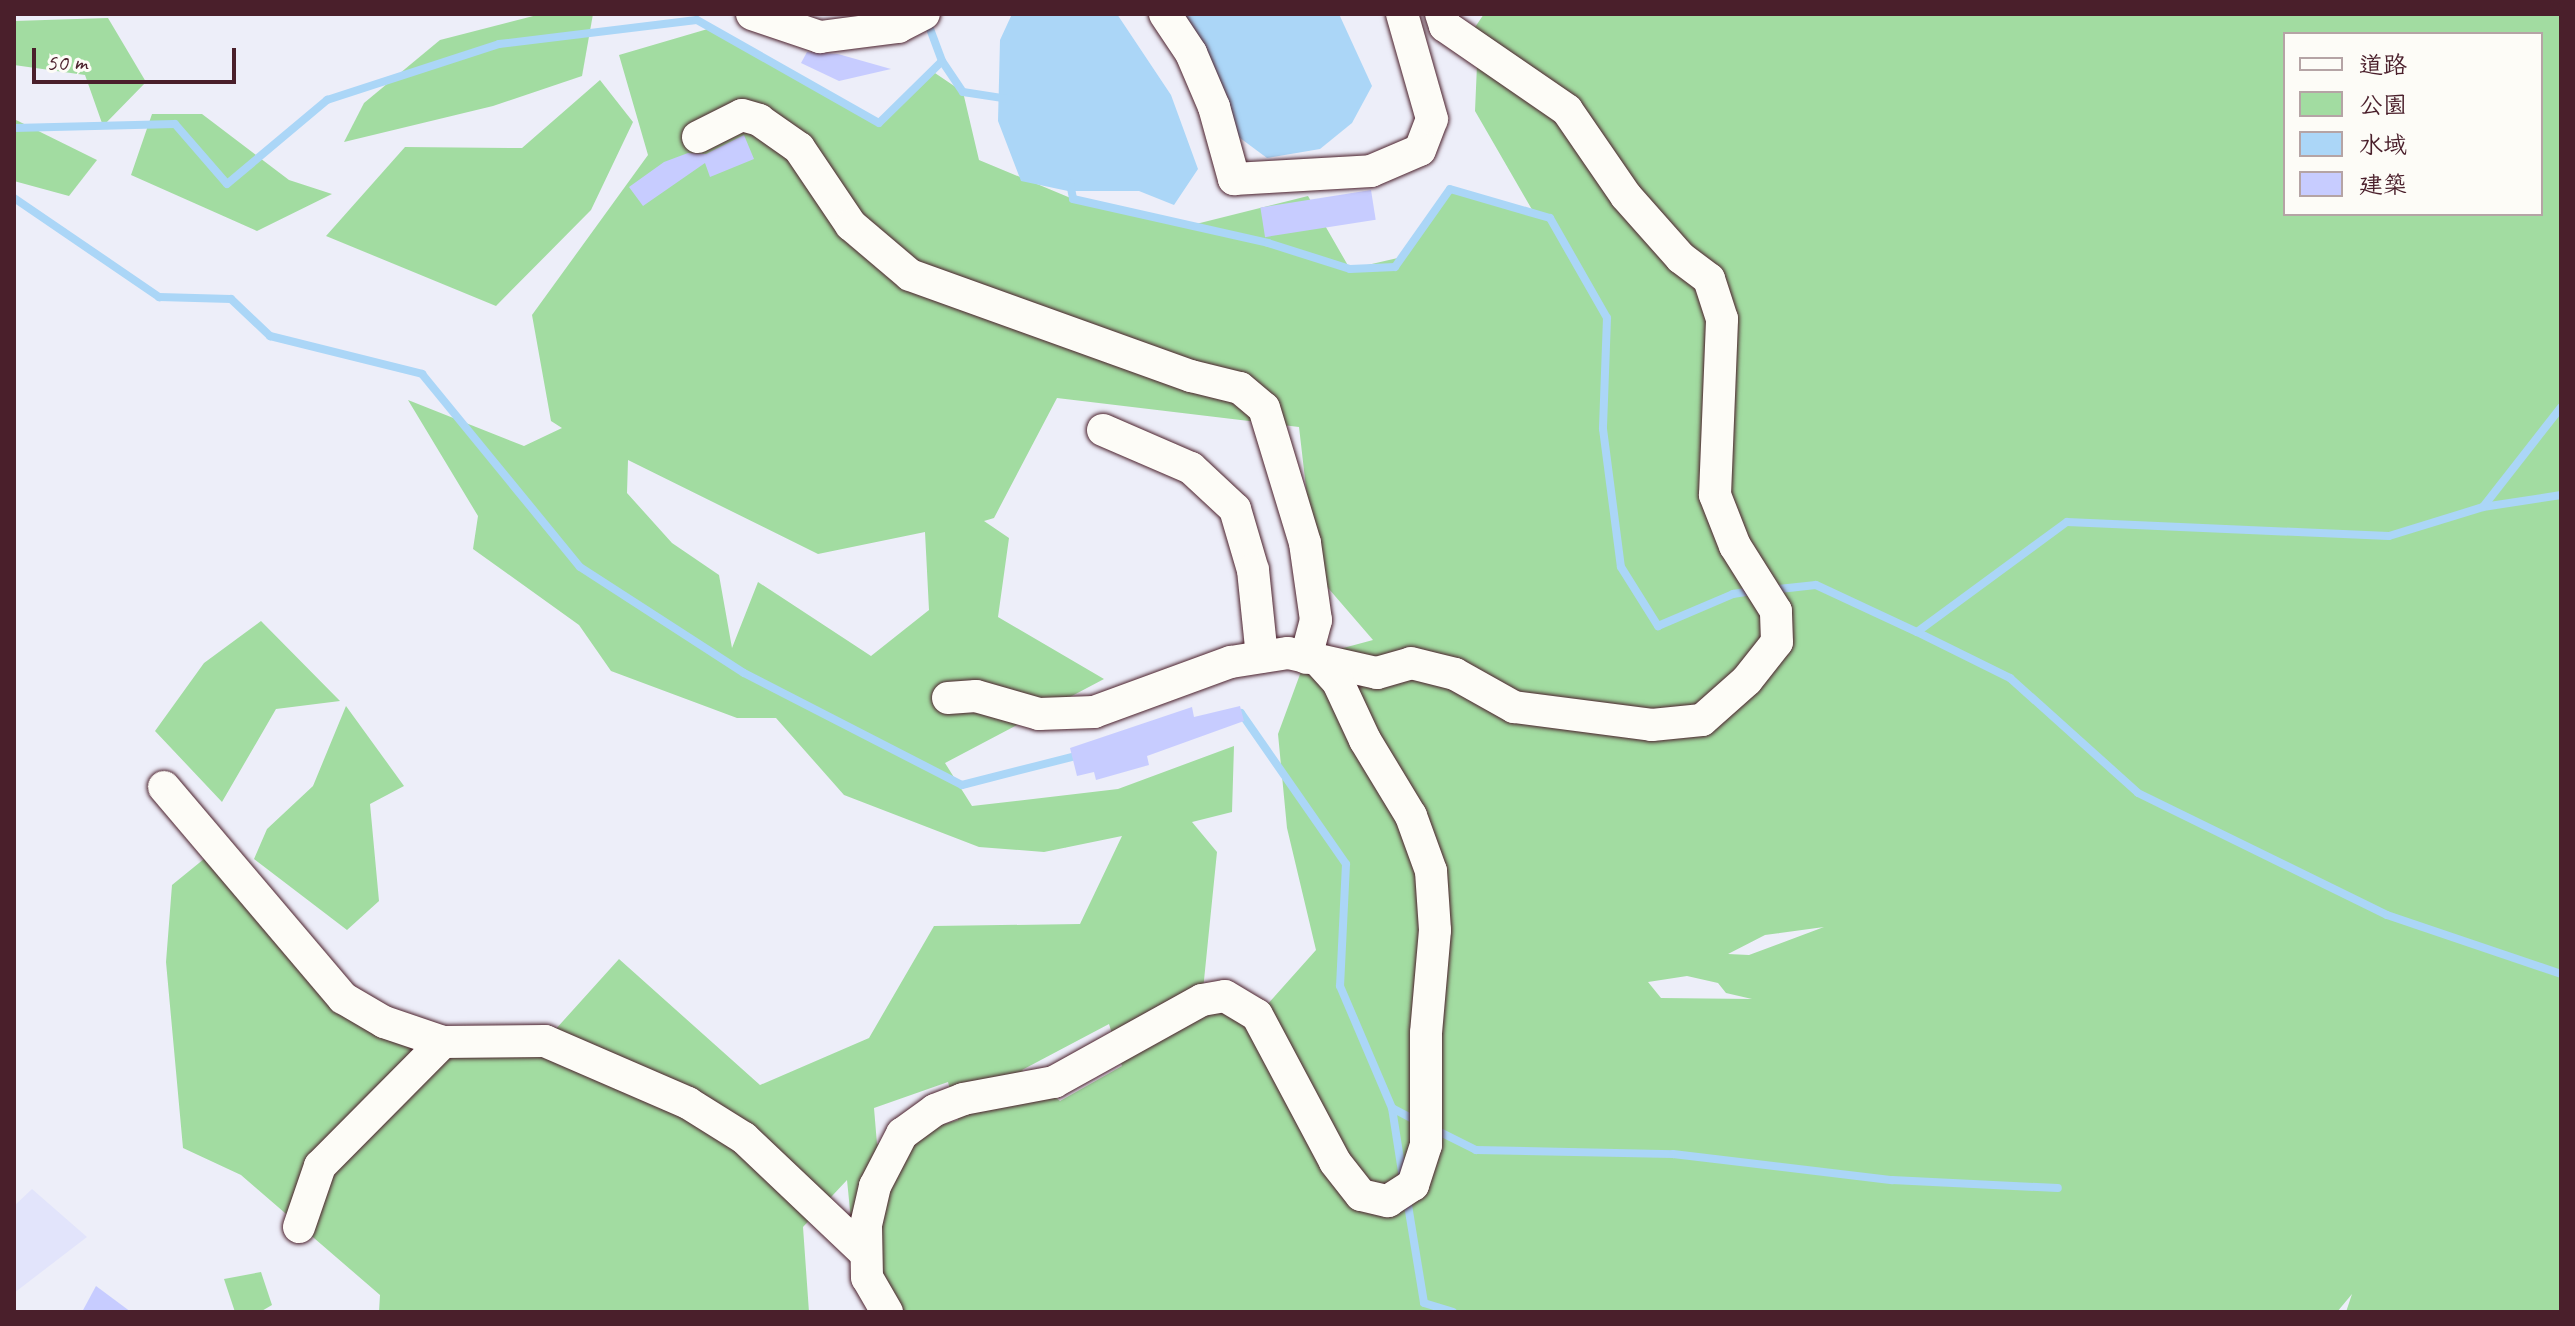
<!DOCTYPE html>
<html>
<head>
<meta charset="utf-8">
<style>
	body { margin:0 }
	#map { position:relative; width:2575px; height:1326px; overflow:hidden; background:#edeef9; font-family:Caveat,"LXGW WenKai TC",sans-serif }
	div>[style] { position:absolute }
	.built>* { inset:0; background:#e2e4fb }
	.green>* { inset:0; background:#a2dca1 }
	.water>* { inset:0; background:#abd6f7 }
	.stream>* { height:8px; margin:-4px; padding:0 4px; transform-origin:4px; border-radius:4px; background:#abd6f7 }
	.building>* { inset:0; background:#c7ccff; transform-origin:0 0 }
	.roads { filter:drop-shadow(0 0 2px #4a1f2b) drop-shadow(0 0 2px #4a1f2b) }
	.minor>* { height:32px; margin:-16px; padding:0 16px; transform-origin:16px; border-radius:16px; background:#fdfcf7 }
	span { translate:-50% -50%; white-space:nowrap; text-align:center; line-height:1.15; -webkit-text-stroke:8px #fdfcf7; paint-order:stroke }
	.frame { position:absolute; inset:0; border:16px solid #4a1f2b; pointer-events:none }
	.legend { position:absolute; left:2283px; top:32px; width:260px; height:184px; box-sizing:border-box; background:#fdfcf7; border:2px solid #b5a4a5; margin:0; padding:10px 14px; list-style:none; font-size:24px; color:#4a1f2b }
	.legend li { display:flex; align-items:center; gap:16px; height:40px }
	.legend b { width:40px; border:2px solid #b5a4a5 }
	.scale { position:absolute; left:32px; top:48px; width:204px; height:36px; box-sizing:border-box; border:4px solid #4a1f2b; border-top:0; padding-left:10px; font-size:24px; line-height:28px; white-space:nowrap; color:#4a1f2b; -webkit-text-stroke:6px #fdfcf7; paint-order:stroke }
</style>
</head>
<body>
<div id="map">
	<div class="built">
		<i style="clip-path:polygon(32px 1189px,87px 1237px,14px 1293px,14px 1206px)"></i>
	</div>
	<div class="green">
		<i style="clip-path:polygon(541px 14px,593px 14px,582px 76px,493px 106px,344px 142px,364px 103px,440px 40px)"></i>
		<i style="clip-path:polygon(evenodd,1484px 14px,2561px 14px,2561px 1312px,2346px 1312px,2352px 1294px,2337px 1312px,883px 1312px,857px 1280px,847px 1180px,803px 1227px,809px 1312px,379px 1312px,380px 1295px,241px 1175px,183px 1148px,166px 962px,172px 885px,215px 850px,384px 1022px,545px 1041px,619px 959px,760px 1085px,869px 1038px,934px 926px,1080px 924px,1122px 836px,1044px 852px,979px 847px,844px 795px,776px 718px,737px 718px,611px 671px,579px 625px,473px 549px,478px 516px,408px 400px,524px 446px,562px 428px,551px 421px,532px 315px,648px 155px,619px 55px,711px 28px,878px 123px,932px 71px,963px 92px,979px 160px,1073px 199px,1192px 225px,1308px 196px,1350px 269px,1402px 257px,1450px 189px,1534px 213px,1475px 111px,1478px 42px,1469px 36px,1484px 14px,2285px 34px,2541px 34px,2541px 214px,2285px 214px,2285px 34px,1484px 14px,1057px 398px,1299px 427px,1316px 574px,1373px 640px,1306px 658px,1278px 734px,1287px 828px,1316px 950px,1258px 1015px,1202px 1000px,1217px 852px,1192px 822px,1232px 812px,1234px 746px,1118px 789px,972px 806px,945px 763px,1104px 679px,998px 617px,1009px 538px,984px 521px,994px 518px,1057px 398px,1484px 14px,628px 460px,818px 554px,925px 532px,929px 610px,871px 656px,758px 582px,732px 648px,719px 575px,672px 543px,627px 493px,628px 460px,1484px 14px,1824px 927px,1749px 955px,1728px 954px,1765px 935px,1824px 927px,1484px 14px,1687px 976px,1718px 983px,1726px 993px,1752px 999px,1661px 998px,1648px 982px,1687px 976px,1484px 14px,1109px 1024px,1122px 1066px,1060px 1101px,1022px 1070px,1109px 1024px,1484px 14px,948px 1082px,958px 1120px,877px 1144px,874px 1108px,948px 1082px)"></i>
		<i style="clip-path:polygon(108px 18px,146px 82px,103px 126px,85px 75px,14px 65px,14px 21px)"></i>
		<i style="clip-path:polygon(600px 80px,633px 122px,591px 210px,496px 306px,326px 236px,405px 147px,522px 148px)"></i>
		<i style="clip-path:polygon(152px 114px,202px 114px,289px 180px,332px 194px,257px 231px,131px 175px)"></i>
		<i style="clip-path:polygon(14px 119px,97px 160px,69px 196px,14px 181px)"></i>
		<i style="clip-path:polygon(261px 621px,340px 701px,276px 709px,222px 802px,155px 731px,204px 663px)"></i>
		<i style="clip-path:polygon(346px 706px,404px 786px,370px 804px,379px 901px,347px 930px,254px 859px,267px 829px,313px 786px)"></i>
		<i style="clip-path:polygon(261px 1272px,272px 1305px,260px 1312px,235px 1312px,224px 1279px)"></i>
	</div>
	<div class="water">
		<i style="clip-path:polygon(1012px 14px,1117px 14px,1171px 95px,1198px 169px,1174px 205px,1139px 191px,1068px 191px,1021px 181px,998px 121px,1000px 40px)"></i>
		<i style="clip-path:polygon(1182px 14px,1339px 14px,1372px 86px,1352px 123px,1320px 149px,1267px 158px,1236px 135px)"></i>
	</div>
	<div class="stream">
		<i style="left:942px;top:61px;width:37px;rotate:56deg"></i>
		<i style="left:963px;top:92px;width:47px;rotate:8.7deg"></i>
		<i style="left:14px;top:128px;width:161px;rotate:-1.4deg"></i>
		<i style="left:175px;top:124px;width:79px;rotate:49.1deg"></i>
		<i style="left:227px;top:184px;width:131px;rotate:-40deg"></i>
		<i style="left:327px;top:100px;width:181px;rotate:-18deg"></i>
		<i style="left:499px;top:44px;width:199px;rotate:-6.9deg"></i>
		<i style="left:697px;top:20px;width:209px;rotate:29.5deg"></i>
		<i style="left:879px;top:123px;width:88px;rotate:-44.5deg"></i>
		<i style="left:942px;top:61px;width:46px;rotate:-110.4deg"></i>
		<i style="left:1070px;top:183px;width:16px;rotate:79deg"></i>
		<i style="left:1073px;top:199px;width:200px;rotate:12.7deg"></i>
		<i style="left:1268px;top:243px;width:86px;rotate:17.6deg"></i>
		<i style="left:1350px;top:269px;width:45px;rotate:-2.5deg"></i>
		<i style="left:1395px;top:267px;width:95px;rotate:-54.8deg"></i>
		<i style="left:1450px;top:189px;width:104px;rotate:16.2deg"></i>
		<i style="left:1550px;top:218px;width:115px;rotate:60.3deg"></i>
		<i style="left:1607px;top:318px;width:111px;rotate:92.1deg"></i>
		<i style="left:1603px;top:429px;width:139px;rotate:82.6deg"></i>
		<i style="left:1621px;top:567px;width:70px;rotate:57.9deg"></i>
		<i style="left:1658px;top:626px;width:82px;rotate:-23.1deg"></i>
		<i style="left:1733px;top:594px;width:19px;rotate:-9deg"></i>
		<i style="left:14px;top:198px;width:176px;rotate:34.3deg"></i>
		<i style="left:159px;top:297px;width:72px;rotate:1.6deg"></i>
		<i style="left:231px;top:299px;width:54px;rotate:43.5deg"></i>
		<i style="left:270px;top:336px;width:157px;rotate:14deg"></i>
		<i style="left:422px;top:374px;width:249px;rotate:50.7deg"></i>
		<i style="left:580px;top:567px;width:195px;rotate:32.9deg"></i>
		<i style="left:744px;top:673px;width:245px;rotate:27.2deg"></i>
		<i style="left:962px;top:785px;width:122px;rotate:-14.3deg"></i>
		<i style="left:2483px;top:507px;width:79px;rotate:-8.7deg"></i>
		<i style="left:1770px;top:590px;width:46px;rotate:-6.2deg"></i>
		<i style="left:1816px;top:585px;width:111px;rotate:25deg"></i>
		<i style="left:1917px;top:632px;width:104px;rotate:26.3deg"></i>
		<i style="left:2010px;top:678px;width:172px;rotate:41.9deg"></i>
		<i style="left:2138px;top:793px;width:277px;rotate:26.1deg"></i>
		<i style="left:2387px;top:915px;width:184px;rotate:18.7deg"></i>
		<i style="left:1917px;top:632px;width:186px;rotate:-36.3deg"></i>
		<i style="left:2067px;top:522px;width:322px;rotate:2.5deg"></i>
		<i style="left:2389px;top:536px;width:98px;rotate:-17.1deg"></i>
		<i style="left:2483px;top:507px;width:127px;rotate:-52deg"></i>
		<i style="left:1233px;top:715px;width:8px;rotate:-14deg"></i>
		<i style="left:1241px;top:713px;width:184px;rotate:55.2deg"></i>
		<i style="left:1346px;top:864px;width:122px;rotate:92.8deg"></i>
		<i style="left:1340px;top:986px;width:133px;rotate:66.9deg"></i>
		<i style="left:1392px;top:1108px;width:71px;rotate:81.1deg"></i>
		<i style="left:1392px;top:1108px;width:30px;rotate:28deg"></i>
		<i style="left:1434px;top:1129px;width:47px;rotate:26.6deg"></i>
		<i style="left:1476px;top:1150px;width:197px;rotate:1.2deg"></i>
		<i style="left:1673px;top:1154px;width:221px;rotate:6.8deg"></i>
		<i style="left:1892px;top:1180px;width:166px;rotate:2.8deg"></i>
		<i style="left:1407px;top:1199px;width:105px;rotate:80.7deg"></i>
		<i style="left:1424px;top:1303px;width:30px;rotate:17deg"></i>
	</div>
	<div class="building">
		<i style="clip-path:polygon(807px 52px,838px 54px,891px 69px,839px 81px,801px 63px)"></i>
		<i style="clip-path:polygon(744px 135px,754px 159px,710px 177px,705px 163px,643px 206px,629px 187px,664px 162px,688px 153px,706px 154px)"></i>
		<i style="left:1371px;top:190px;width:30px;height:112px;rotate:81deg"></i>
		<i style="clip-path:polygon(1240px 706px,1244px 721px,1147px 756px,1149px 765px,1096px 780px,1094px 772px,1077px 776px,1070px 748px,1192px 707px,1194px 717px)"></i>
		<i style="clip-path:polygon(96px 1286px,131px 1312px,82px 1312px)"></i>
	</div>
	<div class="roads">
		<div class="minor">
			<i style="left:752px;top:14px;width:72px;rotate:18.7deg"></i>
			<i style="left:820px;top:37px;width:79px;rotate:-7.3deg"></i>
			<i style="left:898px;top:27px;width:29px;rotate:-27deg"></i>
			<i style="left:1165px;top:14px;width:47px;rotate:56.3deg"></i>
			<i style="left:1191px;top:53px;width:59px;rotate:66.9deg"></i>
			<i style="left:1214px;top:107px;width:75px;rotate:74.5deg"></i>
			<i style="left:1234px;top:179px;width:137px;rotate:-3.3deg"></i>
			<i style="left:1371px;top:171px;width:53px;rotate:-23.2deg"></i>
			<i style="left:1420px;top:150px;width:33px;rotate:-69deg"></i>
			<i style="left:1432px;top:119px;width:109px;rotate:-105.9deg"></i>
			<i style="left:698px;top:137px;width:49px;rotate:-26.6deg"></i>
			<i style="left:742px;top:115px;width:18px;rotate:16deg"></i>
			<i style="left:759px;top:120px;width:49px;rotate:35deg"></i>
			<i style="left:799px;top:148px;width:93px;rotate:56deg"></i>
			<i style="left:851px;top:225px;width:77px;rotate:40.3deg"></i>
			<i style="left:910px;top:275px;width:299px;rotate:19.8deg"></i>
			<i style="left:1191px;top:376px;width:50px;rotate:13.8deg"></i>
			<i style="left:1240px;top:388px;width:31px;rotate:40deg"></i>
			<i style="left:1264px;top:408px;width:141px;rotate:73.1deg"></i>
			<i style="left:1305px;top:543px;width:78px;rotate:81.9deg"></i>
			<i style="left:1316px;top:620px;width:39px;rotate:105deg"></i>
			<i style="left:1103px;top:430px;width:96px;rotate:23.4deg"></i>
			<i style="left:1191px;top:468px;width:60px;rotate:43deg"></i>
			<i style="left:1235px;top:509px;width:64px;rotate:73.6deg"></i>
			<i style="left:1253px;top:570px;width:87px;rotate:84.1deg"></i>
			<i style="left:948px;top:698px;width:28px;rotate:-4deg"></i>
			<i style="left:976px;top:696px;width:66px;rotate:15.9deg"></i>
			<i style="left:1039px;top:714px;width:55px;rotate:-2.1deg"></i>
			<i style="left:1094px;top:712px;width:146px;rotate:-20.1deg"></i>
			<i style="left:1231px;top:662px;width:58px;rotate:-9deg"></i>
			<i style="left:1288px;top:653px;width:91px;rotate:12.7deg"></i>
			<i style="left:1377px;top:673px;width:35px;rotate:-16deg"></i>
			<i style="left:1411px;top:663px;width:45px;rotate:14deg"></i>
			<i style="left:1455px;top:674px;width:68px;rotate:29.2deg"></i>
			<i style="left:1514px;top:707px;width:139px;rotate:7.4deg"></i>
			<i style="left:1652px;top:725px;width:50px;rotate:-5.7deg"></i>
			<i style="left:1702px;top:720px;width:60px;rotate:-41.6deg"></i>
			<i style="left:1747px;top:680px;width:48px;rotate:-51.7deg"></i>
			<i style="left:1777px;top:642px;width:31px;rotate:-92deg"></i>
			<i style="left:1776px;top:611px;width:77px;rotate:-122.2deg"></i>
			<i style="left:1735px;top:546px;width:55px;rotate:-111.4deg"></i>
			<i style="left:1715px;top:495px;width:176px;rotate:-87.7deg"></i>
			<i style="left:1722px;top:319px;width:42px;rotate:-108deg"></i>
			<i style="left:1709px;top:279px;width:35px;rotate:-143deg"></i>
			<i style="left:1681px;top:258px;width:83px;rotate:-131.6deg"></i>
			<i style="left:1626px;top:196px;width:104px;rotate:-124.5deg"></i>
			<i style="left:1567px;top:110px;width:148px;rotate:-145.5deg"></i>
			<i style="left:1445px;top:26px;width:13px;rotate:-108deg"></i>
			<i style="left:164px;top:787px;width:277px;rotate:49.7deg"></i>
			<i style="left:343px;top:998px;width:48px;rotate:30.3deg"></i>
			<i style="left:384px;top:1022px;width:62px;rotate:18.7deg"></i>
			<i style="left:443px;top:1042px;width:102px;rotate:-0.6deg"></i>
			<i style="left:545px;top:1041px;width:156px;rotate:23.4deg"></i>
			<i style="left:688px;top:1103px;width:66px;rotate:32deg"></i>
			<i style="left:744px;top:1138px;width:167px;rotate:43.5deg"></i>
			<i style="left:299px;top:1227px;width:65px;rotate:-71deg"></i>
			<i style="left:320px;top:1166px;width:175px;rotate:-45.2deg"></i>
			<i style="left:887px;top:1312px;width:39px;rotate:-120deg"></i>
			<i style="left:867px;top:1278px;width:53px;rotate:-91.1deg"></i>
			<i style="left:866px;top:1225px;width:40px;rotate:-77deg"></i>
			<i style="left:875px;top:1186px;width:59px;rotate:-62.6deg"></i>
			<i style="left:902px;top:1134px;width:41px;rotate:-36deg"></i>
			<i style="left:935px;top:1110px;width:30px;rotate:-21deg"></i>
			<i style="left:963px;top:1099px;width:93px;rotate:-10.6deg"></i>
			<i style="left:1054px;top:1082px;width:169px;rotate:-29deg"></i>
			<i style="left:1202px;top:1000px;width:23px;rotate:-10deg"></i>
			<i style="left:1225px;top:996px;width:37px;rotate:31deg"></i>
			<i style="left:1257px;top:1015px;width:166px;rotate:62deg"></i>
			<i style="left:1335px;top:1162px;width:42px;rotate:51.8deg"></i>
			<i style="left:1361px;top:1195px;width:28px;rotate:13deg"></i>
			<i style="left:1388px;top:1201px;width:30px;rotate:-33deg"></i>
			<i style="left:1413px;top:1185px;width:42px;rotate:-72deg"></i>
			<i style="left:1426px;top:1145px;width:112px;rotate:-90deg"></i>
			<i style="left:1426px;top:1033px;width:103px;rotate:-85deg"></i>
			<i style="left:1435px;top:930px;width:59px;rotate:-93.9deg"></i>
			<i style="left:1431px;top:871px;width:59px;rotate:-110deg"></i>
			<i style="left:1411px;top:816px;width:89px;rotate:-121.2deg"></i>
			<i style="left:1365px;top:740px;width:64px;rotate:-115deg"></i>
			<i style="left:1338px;top:682px;width:25px;rotate:-132deg"></i>
		</div>
	</div>
	<div class="frame"></div>
	<ul class="legend">
	<li><b style="height:10px;background:#fdfcf7"></b>道路</li>
	<li><b style="height:22px;background:#a2dca1"></b>公園</li>
	<li><b style="height:22px;background:#abd6f7"></b>水域</li>
	<li><b style="height:22px;background:#c7ccff"></b>建築</li>
	</ul>
	<div class="scale">50 m</div>
</div>
</body>
</html>
